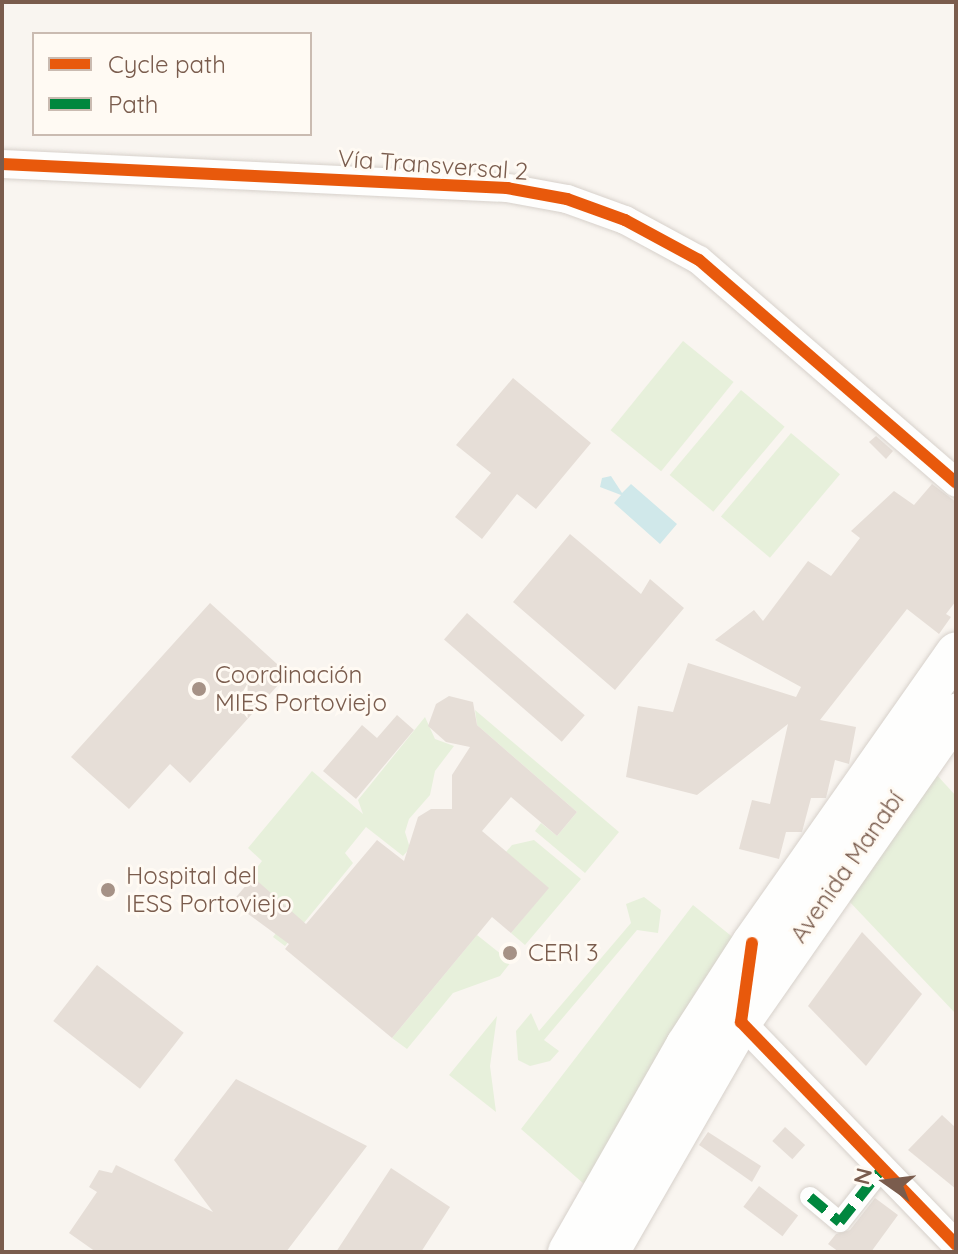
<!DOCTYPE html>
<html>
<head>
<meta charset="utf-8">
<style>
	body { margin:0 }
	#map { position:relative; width:958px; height:1254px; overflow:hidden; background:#f9f5f0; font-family:Quicksand,sans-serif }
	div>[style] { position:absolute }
	.green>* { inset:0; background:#e7f0db; transform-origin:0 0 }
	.water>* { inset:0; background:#d0e8ea }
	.building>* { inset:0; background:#e6ded7; transform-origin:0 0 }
	.roads { filter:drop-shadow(0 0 2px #d7d1cb) drop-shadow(0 0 2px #d7d1cb) }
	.pedestrian>* { height:20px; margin:-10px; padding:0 10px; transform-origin:10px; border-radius:10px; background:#fefefd }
	.minor>* { height:28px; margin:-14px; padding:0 14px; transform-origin:14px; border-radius:14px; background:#fefefd }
	.secondary>* { height:40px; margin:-20px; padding:0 20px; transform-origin:20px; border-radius:20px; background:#fefefd }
	.quiet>* { height:10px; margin-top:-5px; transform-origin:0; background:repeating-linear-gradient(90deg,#00873e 0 20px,transparent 0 30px) }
	.cycleway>* { height:12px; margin:-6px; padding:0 6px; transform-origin:6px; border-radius:6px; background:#e8590c }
	.dots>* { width:22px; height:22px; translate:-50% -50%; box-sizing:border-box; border:4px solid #fffaf3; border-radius:50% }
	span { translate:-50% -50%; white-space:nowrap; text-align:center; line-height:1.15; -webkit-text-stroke:6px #fffaf3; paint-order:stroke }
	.street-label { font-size:24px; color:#7a5c4d }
	.poi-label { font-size:24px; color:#7a5c4d }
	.left { translate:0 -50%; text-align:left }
	.frame { position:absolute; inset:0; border:4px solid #7a5c4d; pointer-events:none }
	.legend { position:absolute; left:32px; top:32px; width:280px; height:104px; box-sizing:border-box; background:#fffaf3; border:2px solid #cabbb1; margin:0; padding:10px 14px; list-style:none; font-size:24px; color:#7a5c4d }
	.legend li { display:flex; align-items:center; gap:16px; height:40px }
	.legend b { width:40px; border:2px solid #cabbb1 }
	.north { position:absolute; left:846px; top:1142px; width:80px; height:80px; -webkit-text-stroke:6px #fffaf3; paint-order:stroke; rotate:284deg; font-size:22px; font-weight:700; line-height:32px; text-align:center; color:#7a5c4d }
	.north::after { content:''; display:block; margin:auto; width:28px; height:36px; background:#7a5c4d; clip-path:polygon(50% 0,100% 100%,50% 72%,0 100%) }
</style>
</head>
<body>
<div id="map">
	<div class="green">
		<i style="left:683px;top:341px;width:65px;height:115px;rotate:39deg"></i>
		<i style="left:741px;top:390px;width:57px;height:111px;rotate:40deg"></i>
		<i style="left:791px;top:433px;width:64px;height:109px;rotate:40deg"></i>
		<i style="clip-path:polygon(475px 710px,619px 832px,585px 873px,535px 831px,541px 823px,557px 836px,577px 812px,477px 725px)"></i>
		<i style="clip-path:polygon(425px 717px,435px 739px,454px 746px,435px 771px,430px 795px,409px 819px,405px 832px,410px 848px,403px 856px,366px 827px,345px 853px,353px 863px,285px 946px,273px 937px,292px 913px,249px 878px,262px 861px,248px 848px,312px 771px,363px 814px,358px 800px)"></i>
		<i style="clip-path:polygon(935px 773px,956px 796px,956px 1014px,847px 899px)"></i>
		<i style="clip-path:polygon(534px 840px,581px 879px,525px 945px,511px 933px,548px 888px,506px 852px,512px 845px)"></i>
		<i style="clip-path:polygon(644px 897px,661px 910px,658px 933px,637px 930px,544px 1040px,559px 1051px,550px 1061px,530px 1066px,518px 1060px,516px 1031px,531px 1013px,539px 1031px,631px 923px,626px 904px)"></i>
		<i style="clip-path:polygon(693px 905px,735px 939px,700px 985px,584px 1184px,521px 1129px)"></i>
		<i style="clip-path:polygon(477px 935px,511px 962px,500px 976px,453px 993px,407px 1049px,392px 1038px)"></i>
		<i style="clip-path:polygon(497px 1016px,490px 1066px,496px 1112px,449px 1075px)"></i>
	</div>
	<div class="water">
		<i style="clip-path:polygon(611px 476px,622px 493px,631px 484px,677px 524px,660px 544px,614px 503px,621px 495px,600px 487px,602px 478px)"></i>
	</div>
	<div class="building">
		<i style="clip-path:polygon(513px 378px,591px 443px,536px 509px,517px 494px,482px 539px,455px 517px,491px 473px,456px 445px)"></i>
		<i style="clip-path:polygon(876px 436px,893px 451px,886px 459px,869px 442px)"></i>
		<i style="clip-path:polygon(932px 484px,956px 502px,956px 601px,946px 614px,951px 617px,939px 634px,907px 609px,820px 720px,856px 727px,849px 764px,835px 760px,826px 798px,811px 798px,802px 832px,786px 832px,779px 859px,739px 849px,752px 800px,770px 804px,788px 724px,697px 795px,626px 777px,638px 706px,673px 712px,688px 663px,796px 697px,801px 687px,715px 640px,754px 610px,763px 621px,808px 561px,831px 576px,860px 538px,851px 531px,894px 491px,914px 505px)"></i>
		<i style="clip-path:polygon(570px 534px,641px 594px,650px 579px,684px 608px,615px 690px,513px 602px)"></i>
		<i style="clip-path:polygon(210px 603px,288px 674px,190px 783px,170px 764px,129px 809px,71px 757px)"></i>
		<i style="left:467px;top:613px;width:156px;height:35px;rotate:41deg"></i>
		<i style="clip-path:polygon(449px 696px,473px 702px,477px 725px,577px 812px,557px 836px,511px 797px,482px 831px,549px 888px,511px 933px,492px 917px,392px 1038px,285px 949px,289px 944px,232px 902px,253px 877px,306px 924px,377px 840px,404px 861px,418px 817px,431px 809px,452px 809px,452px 775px,470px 747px,446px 742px,428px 726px,436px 704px)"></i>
		<i style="clip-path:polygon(397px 715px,414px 730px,356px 799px,323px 771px,362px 725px,377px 738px)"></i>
		<i style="clip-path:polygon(862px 932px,922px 994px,866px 1066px,808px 1006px)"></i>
		<i style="left:97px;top:965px;width:110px;height:71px;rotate:38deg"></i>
		<i style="clip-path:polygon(236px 1079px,367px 1146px,286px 1252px,96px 1252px,69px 1233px,97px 1192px,89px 1187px,99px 1170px,112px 1173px,116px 1165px,213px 1212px,174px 1160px)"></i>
		<i style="clip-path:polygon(942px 1115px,956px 1128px,956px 1189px,908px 1150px)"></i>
		<i style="left:785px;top:1127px;width:27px;height:19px;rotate:42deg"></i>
		<i style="clip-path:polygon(708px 1132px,761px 1166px,752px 1182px,699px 1145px)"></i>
		<i style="clip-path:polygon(391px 1168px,450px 1207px,421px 1252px,336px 1252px)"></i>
		<i style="left:759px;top:1186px;width:49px;height:26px;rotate:37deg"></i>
		<i style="clip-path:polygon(875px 1198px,898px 1215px,871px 1252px,839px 1252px,828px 1244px,836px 1234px,850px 1230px)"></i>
	</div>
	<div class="roads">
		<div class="pedestrian">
			<i style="left:810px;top:1197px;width:39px;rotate:40deg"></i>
			<i style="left:840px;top:1222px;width:68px;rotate:-51.6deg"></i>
		</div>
		<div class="minor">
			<i style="left:2px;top:164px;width:506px;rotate:2.72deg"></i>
			<i style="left:507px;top:188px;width:61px;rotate:10.4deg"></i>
			<i style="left:567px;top:199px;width:62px;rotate:19.9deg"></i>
			<i style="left:625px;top:220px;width:84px;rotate:28.4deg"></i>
			<i style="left:699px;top:260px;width:340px;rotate:40.9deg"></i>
			<i style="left:742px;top:1004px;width:18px;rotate:93deg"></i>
			<i style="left:741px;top:1022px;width:310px;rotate:46deg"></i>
		</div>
		<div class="secondary">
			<i style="left:568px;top:1252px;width:238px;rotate:-60.3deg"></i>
			<i style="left:686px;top:1045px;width:121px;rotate:-57.1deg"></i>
			<i style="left:752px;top:943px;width:355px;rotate:-54.9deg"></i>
			<i style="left:609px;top:1252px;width:265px;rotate:-60.1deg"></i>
			<i style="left:741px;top:1022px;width:376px;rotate:-55.1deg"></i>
		</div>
	</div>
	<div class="quiet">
		<i style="left:810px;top:1197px;width:39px;rotate:40deg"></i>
		<i style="left:840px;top:1222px;width:68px;rotate:-51.6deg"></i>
	</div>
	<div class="cycleway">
		<i style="left:2px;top:164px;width:506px;rotate:2.72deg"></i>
		<i style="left:507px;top:188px;width:61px;rotate:10.4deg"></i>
		<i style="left:567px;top:199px;width:62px;rotate:19.9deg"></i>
		<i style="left:625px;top:220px;width:84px;rotate:28.4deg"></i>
		<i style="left:699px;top:260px;width:340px;rotate:40.9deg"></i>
		<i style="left:752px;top:943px;width:80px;rotate:97.9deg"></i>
		<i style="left:741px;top:1022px;width:310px;rotate:46deg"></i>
	</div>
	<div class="dots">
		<i style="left:199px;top:689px;background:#a69286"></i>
		<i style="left:108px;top:890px;background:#a69286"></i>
		<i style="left:510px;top:953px;background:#a69286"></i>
	</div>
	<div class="street-label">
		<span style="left:433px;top:165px;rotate:4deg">Vía Transversal 2</span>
		<span style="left:847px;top:867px;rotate:-55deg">Avenida Manabí</span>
	</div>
	<div class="poi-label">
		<span class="left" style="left:215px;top:689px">Coordinación<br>MIES Portoviejo</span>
		<span class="left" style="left:126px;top:890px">Hospital del<br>IESS Portoviejo</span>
		<span class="left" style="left:528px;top:953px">CERI 3</span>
	</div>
	<div class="frame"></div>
	<ul class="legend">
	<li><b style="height:10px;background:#e8590c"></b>Cycle path</li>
	<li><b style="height:10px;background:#00873e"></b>Path</li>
	</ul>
	<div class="north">N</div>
</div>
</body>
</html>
